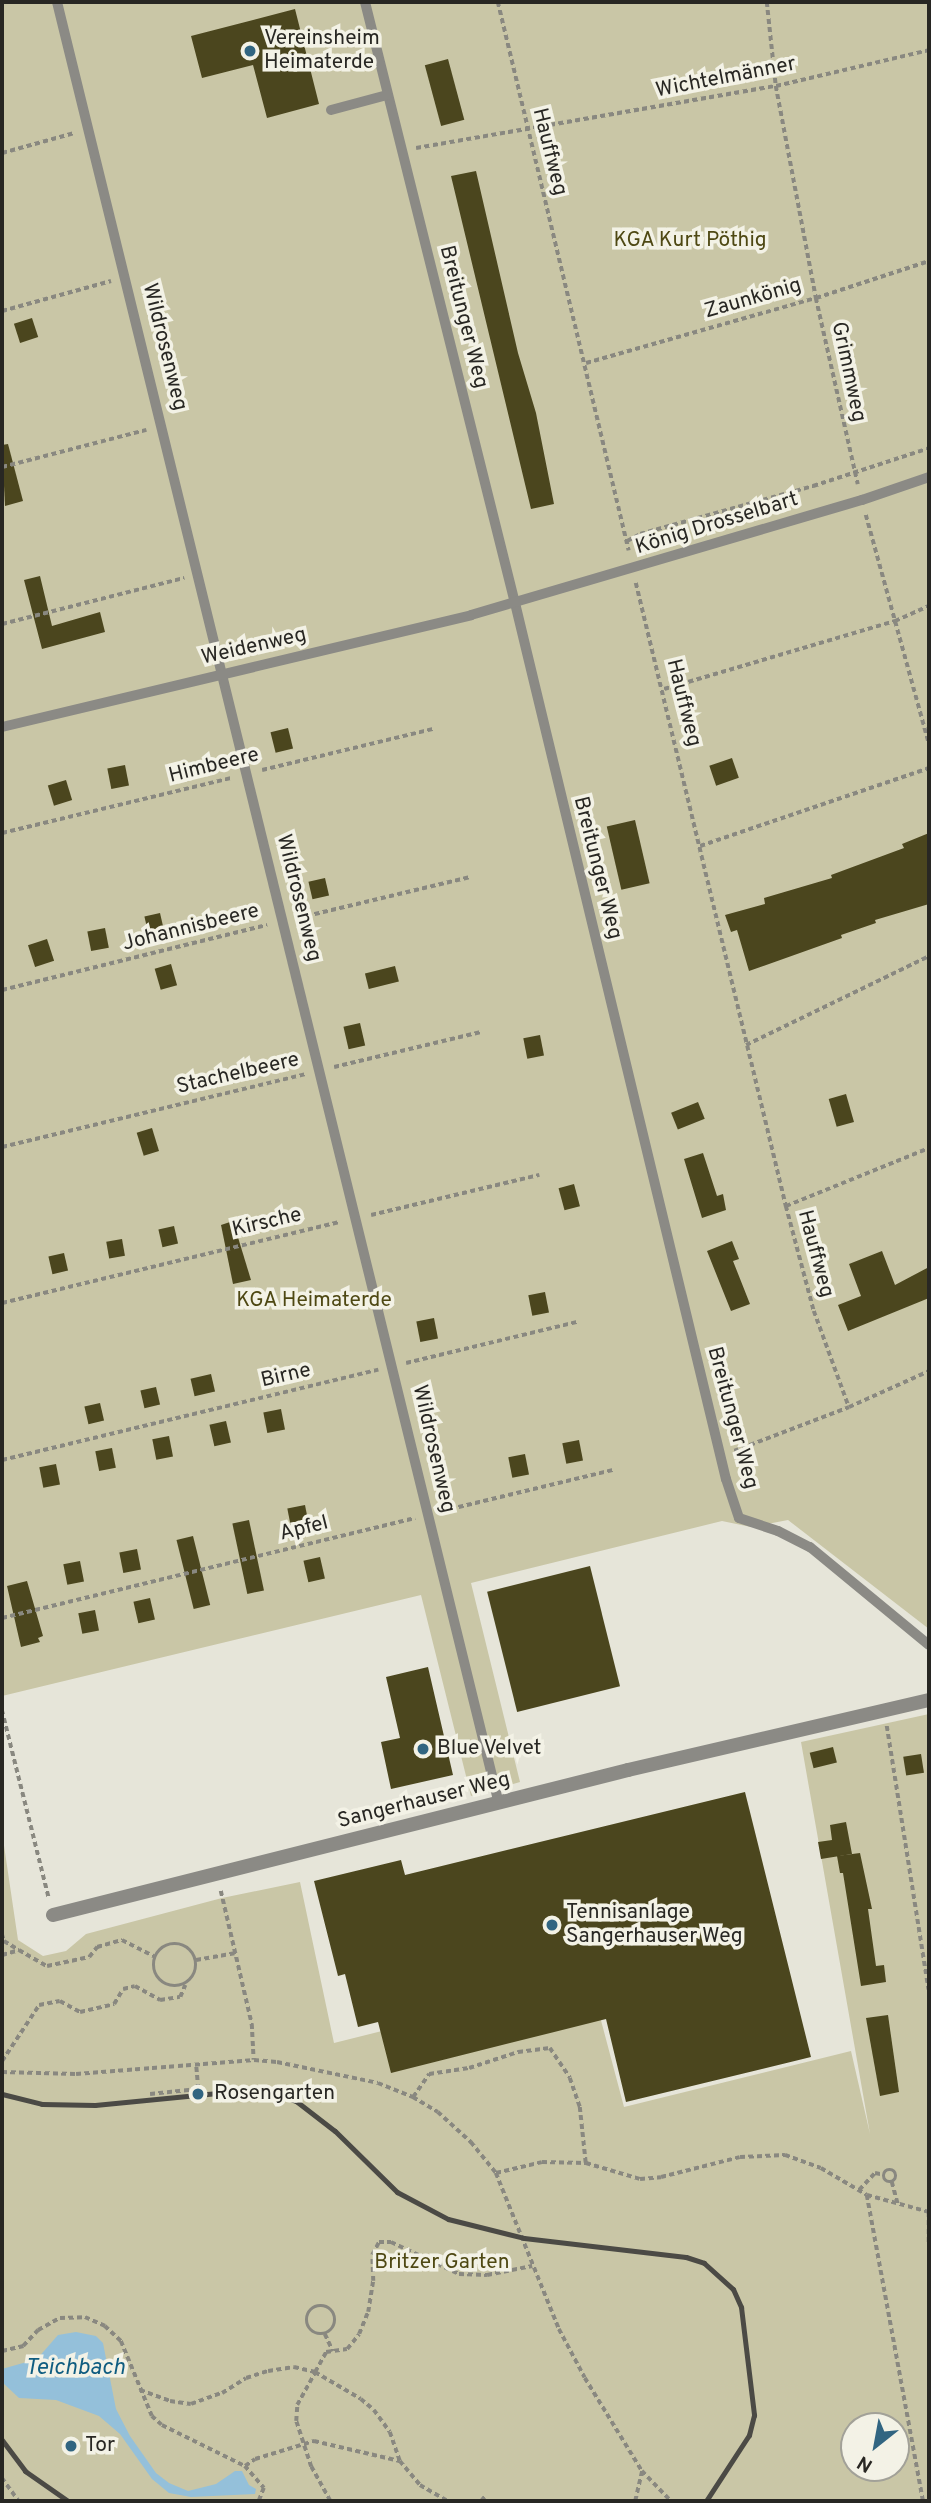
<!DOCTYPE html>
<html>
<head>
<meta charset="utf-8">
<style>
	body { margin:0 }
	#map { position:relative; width:931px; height:2503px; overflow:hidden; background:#e6e5d9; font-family:Overpass,sans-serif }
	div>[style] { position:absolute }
	.green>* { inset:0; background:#c9c6a6 }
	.water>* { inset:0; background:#94c0da }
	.building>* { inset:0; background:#4b461e; transform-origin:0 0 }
	.path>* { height:3.5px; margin-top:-1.75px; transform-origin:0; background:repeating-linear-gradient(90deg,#898880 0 5px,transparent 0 8.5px) }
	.path>.ring { margin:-1.75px; padding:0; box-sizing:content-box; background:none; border:3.5px solid #898880; border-radius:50% }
	.lane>* { height:10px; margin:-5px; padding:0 5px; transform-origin:5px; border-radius:5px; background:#8b8a85 }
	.street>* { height:14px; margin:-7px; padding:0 7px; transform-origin:7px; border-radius:7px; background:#8b8a85 }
	.rail>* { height:5px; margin:-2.5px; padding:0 2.5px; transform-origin:2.5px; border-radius:2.5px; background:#4b4a45 }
	.dots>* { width:19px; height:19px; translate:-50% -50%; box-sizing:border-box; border:4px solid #f3f2e6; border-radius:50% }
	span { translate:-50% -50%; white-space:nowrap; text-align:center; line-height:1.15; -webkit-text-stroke:7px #f3f2e6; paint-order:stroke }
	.poi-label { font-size:21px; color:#282723 }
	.left { translate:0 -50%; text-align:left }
	.street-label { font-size:21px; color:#282723 }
	.park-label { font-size:21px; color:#4e4813 }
	.water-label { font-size:23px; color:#105d80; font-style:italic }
	.frame { position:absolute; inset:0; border:4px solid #282723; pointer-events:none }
	.north { position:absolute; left:840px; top:2412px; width:70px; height:70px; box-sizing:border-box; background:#f3f2e6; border:2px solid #a2a198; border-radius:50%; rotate:211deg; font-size:19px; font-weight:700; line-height:28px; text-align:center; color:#282723 }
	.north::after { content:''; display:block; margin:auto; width:24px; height:32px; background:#316581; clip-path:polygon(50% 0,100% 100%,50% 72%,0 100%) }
</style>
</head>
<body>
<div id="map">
	<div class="green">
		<i style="clip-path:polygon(2px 2px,929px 2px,929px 1629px,788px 1520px,751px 1527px,722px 1521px,471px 1583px,520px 1782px,471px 1796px,421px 1595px,2px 1696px)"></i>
		<i style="clip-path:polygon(evenodd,929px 1714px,929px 2501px,2px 2501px,2px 1832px,18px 1940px,43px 1956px,66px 1951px,86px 1934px,222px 1898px,300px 1882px,334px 2043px,590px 1979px,624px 2107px,851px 2051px,870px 2134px,801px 1742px,929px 1714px,854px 2426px,896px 2426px,896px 2468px,854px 2468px,854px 2426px)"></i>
	</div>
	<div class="water">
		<i style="clip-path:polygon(76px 2332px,96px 2336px,103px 2343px,116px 2409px,130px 2436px,156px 2473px,169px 2483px,188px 2491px,216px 2484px,235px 2471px,242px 2471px,249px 2485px,256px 2489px,255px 2494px,191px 2497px,169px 2493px,152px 2479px,120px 2434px,99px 2416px,56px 2400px,19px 2398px,2px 2382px,2px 2369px,37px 2359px,58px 2335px)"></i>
	</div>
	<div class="building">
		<i style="clip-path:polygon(295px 9px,319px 104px,267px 118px,253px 65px,202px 78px,191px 36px)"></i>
		<i style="left:448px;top:59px;width:63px;height:24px;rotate:75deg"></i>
		<i style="clip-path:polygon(476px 171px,518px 353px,536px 413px,554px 504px,531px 509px,451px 176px)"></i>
		<i style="left:32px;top:318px;width:20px;height:19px;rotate:72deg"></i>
		<i style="clip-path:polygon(8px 444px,23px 501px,5px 506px,2px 445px)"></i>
		<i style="clip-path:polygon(40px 576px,52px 626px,100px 612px,105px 632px,42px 649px,24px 580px)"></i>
		<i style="left:288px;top:728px;width:21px;height:18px;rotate:76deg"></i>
		<i style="left:732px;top:758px;width:21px;height:24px;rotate:71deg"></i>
		<i style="left:125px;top:765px;width:21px;height:18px;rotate:79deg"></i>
		<i style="left:66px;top:780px;width:21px;height:19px;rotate:73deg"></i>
		<i style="left:635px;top:820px;width:65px;height:29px;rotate:77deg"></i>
		<i style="clip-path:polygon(929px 833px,929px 904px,875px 920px,876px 923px,841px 935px,842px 938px,749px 971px,737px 930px,731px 932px,725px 915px,765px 904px,764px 898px,832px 878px,831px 875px,904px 848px,902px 844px)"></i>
		<i style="left:325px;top:878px;width:18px;height:17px;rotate:77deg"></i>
		<i style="left:160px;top:913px;width:22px;height:16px;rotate:77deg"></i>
		<i style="left:105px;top:928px;width:20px;height:18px;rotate:79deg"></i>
		<i style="left:47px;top:939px;width:23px;height:20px;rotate:72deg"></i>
		<i style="left:171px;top:964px;width:22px;height:17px;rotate:74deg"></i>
		<i style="left:395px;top:966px;width:16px;height:31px;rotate:76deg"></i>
		<i style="left:360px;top:1023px;width:23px;height:17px;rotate:77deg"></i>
		<i style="left:540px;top:1035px;width:21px;height:17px;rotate:79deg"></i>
		<i style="left:846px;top:1094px;width:29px;height:18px;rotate:74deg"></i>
		<i style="left:698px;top:1102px;width:18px;height:29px;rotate:68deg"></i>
		<i style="left:152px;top:1128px;width:24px;height:16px;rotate:73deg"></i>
		<i style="clip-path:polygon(703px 1153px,717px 1196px,723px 1194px,726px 1210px,702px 1218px,684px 1159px)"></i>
		<i style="left:574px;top:1184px;width:23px;height:16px;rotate:75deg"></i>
		<i style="clip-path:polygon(233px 1221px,251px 1280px,233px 1284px,221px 1225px)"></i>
		<i style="left:174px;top:1226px;width:18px;height:16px;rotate:77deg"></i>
		<i style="left:122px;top:1239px;width:17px;height:16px;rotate:80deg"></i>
		<i style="clip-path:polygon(732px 1241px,739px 1259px,733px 1261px,750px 1304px,731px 1311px,707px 1251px)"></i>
		<i style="clip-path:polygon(882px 1251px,895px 1285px,929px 1267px,929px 1298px,848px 1331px,838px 1305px,861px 1296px,849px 1264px)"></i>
		<i style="left:64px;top:1253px;width:18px;height:16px;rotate:77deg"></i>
		<i style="left:545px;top:1292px;width:21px;height:17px;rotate:79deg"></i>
		<i style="left:434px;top:1318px;width:21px;height:18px;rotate:79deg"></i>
		<i style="left:211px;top:1374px;width:18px;height:21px;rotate:77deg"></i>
		<i style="left:156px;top:1387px;width:18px;height:16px;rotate:77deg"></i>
		<i style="left:100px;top:1403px;width:18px;height:16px;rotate:77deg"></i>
		<i style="left:281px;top:1409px;width:21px;height:18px;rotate:79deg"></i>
		<i style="left:226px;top:1421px;width:22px;height:17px;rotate:77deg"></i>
		<i style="left:169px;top:1436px;width:21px;height:17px;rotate:79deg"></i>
		<i style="left:579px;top:1440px;width:21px;height:17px;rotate:79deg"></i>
		<i style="left:112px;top:1448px;width:20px;height:17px;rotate:79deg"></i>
		<i style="left:525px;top:1454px;width:21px;height:17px;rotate:79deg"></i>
		<i style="left:56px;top:1464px;width:21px;height:17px;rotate:79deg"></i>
		<i style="left:305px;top:1505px;width:20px;height:18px;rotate:79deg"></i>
		<i style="left:249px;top:1520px;width:72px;height:17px;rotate:78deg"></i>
		<i style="left:193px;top:1536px;width:71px;height:17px;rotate:76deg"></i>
		<i style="left:137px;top:1549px;width:21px;height:18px;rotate:79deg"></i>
		<i style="left:320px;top:1557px;width:22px;height:17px;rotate:77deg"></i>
		<i style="left:80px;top:1561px;width:21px;height:17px;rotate:79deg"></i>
		<i style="left:590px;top:1566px;width:124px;height:106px;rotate:76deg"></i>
		<i style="clip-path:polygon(27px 1581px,43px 1636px,38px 1638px,40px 1642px,21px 1647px,7px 1586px)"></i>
		<i style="left:150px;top:1598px;width:22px;height:17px;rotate:77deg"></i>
		<i style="left:95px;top:1610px;width:21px;height:17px;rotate:79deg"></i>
		<i style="clip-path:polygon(428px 1667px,453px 1775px,391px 1789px,381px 1742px,400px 1738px,386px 1677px)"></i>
		<i style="left:833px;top:1747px;width:16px;height:24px;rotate:76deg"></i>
		<i style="left:921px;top:1754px;width:19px;height:18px;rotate:81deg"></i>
		<i style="clip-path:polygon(745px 1792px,811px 2057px,626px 2102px,606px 2019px,391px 2073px,378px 2022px,358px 2027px,345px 1974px,338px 1976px,314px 1881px,401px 1860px,405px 1875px)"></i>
		<i style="clip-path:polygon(846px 1822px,852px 1854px,821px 1859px,818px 1842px,832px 1840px,830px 1825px)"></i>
		<i style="clip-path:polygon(860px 1853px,872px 1909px,868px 1909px,876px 1966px,884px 1965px,886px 1982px,861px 1986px,843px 1873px,840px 1873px,837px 1856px)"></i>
		<i style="clip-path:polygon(888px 2015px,899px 2092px,880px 2096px,866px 2018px)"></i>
	</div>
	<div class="path">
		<i style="left:498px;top:2px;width:564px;rotate:76.58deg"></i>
		<i style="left:767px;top:2px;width:84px;rotate:83.9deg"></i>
		<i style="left:776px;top:86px;width:216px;rotate:79.3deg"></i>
		<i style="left:816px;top:298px;width:191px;rotate:77.3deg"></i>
		<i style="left:416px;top:148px;width:365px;rotate:-9.8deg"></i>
		<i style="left:776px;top:86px;width:157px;rotate:-13.2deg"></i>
		<i style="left:2px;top:153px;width:75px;rotate:-15.5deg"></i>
		<i style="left:2px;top:311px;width:113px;rotate:-15.4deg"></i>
		<i style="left:586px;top:363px;width:239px;rotate:-15.8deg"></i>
		<i style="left:816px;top:298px;width:119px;rotate:-18.1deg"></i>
		<i style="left:2px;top:467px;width:149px;rotate:-14.4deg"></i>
		<i style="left:866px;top:515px;width:237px;rotate:74.6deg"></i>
		<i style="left:627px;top:541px;width:15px;rotate:-28deg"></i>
		<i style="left:640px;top:534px;width:180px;rotate:-15.5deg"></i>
		<i style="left:813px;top:486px;width:122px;rotate:-18.1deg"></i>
		<i style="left:636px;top:583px;width:641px;rotate:76.46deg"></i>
		<i style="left:786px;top:1206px;width:109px;rotate:75.1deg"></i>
		<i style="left:814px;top:1311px;width:102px;rotate:70deg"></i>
		<i style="left:2px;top:624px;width:188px;rotate:-14.2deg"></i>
		<i style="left:664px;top:689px;width:241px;rotate:-16.4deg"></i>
		<i style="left:895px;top:621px;width:37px;rotate:-24deg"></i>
		<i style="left:262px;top:770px;width:176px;rotate:-13.5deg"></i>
		<i style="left:2px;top:833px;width:236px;rotate:-13.5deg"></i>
		<i style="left:700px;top:846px;width:242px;rotate:-18.8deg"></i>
		<i style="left:298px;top:918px;width:177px;rotate:-13.4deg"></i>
		<i style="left:2px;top:990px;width:273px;rotate:-13.8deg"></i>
		<i style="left:746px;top:1045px;width:203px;rotate:-25.9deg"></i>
		<i style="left:334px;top:1067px;width:151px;rotate:-13.4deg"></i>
		<i style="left:2px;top:1147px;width:313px;rotate:-13.5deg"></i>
		<i style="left:786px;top:1206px;width:154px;rotate:-22.1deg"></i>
		<i style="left:371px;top:1215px;width:173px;rotate:-13.4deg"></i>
		<i style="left:2px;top:1303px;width:348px;rotate:-13.5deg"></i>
		<i style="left:406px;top:1363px;width:176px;rotate:-13.5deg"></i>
		<i style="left:734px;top:1451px;width:123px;rotate:-20.9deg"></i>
		<i style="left:849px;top:1407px;width:88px;rotate:-24.2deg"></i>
		<i style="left:2px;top:1460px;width:387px;rotate:-13.5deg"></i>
		<i style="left:442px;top:1511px;width:176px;rotate:-13.5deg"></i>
		<i style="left:2px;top:1618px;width:425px;rotate:-13.6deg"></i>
		<i style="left:2px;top:1710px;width:194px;rotate:76deg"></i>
		<i style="left:887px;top:1726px;width:267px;rotate:81deg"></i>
		<i style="left:221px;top:1891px;width:137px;rotate:76.9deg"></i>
		<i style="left:252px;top:2024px;width:36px;rotate:87deg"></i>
		<i style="left:2px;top:1934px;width:7px;rotate:74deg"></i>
		<i style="left:4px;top:1941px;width:17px;rotate:31deg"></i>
		<i class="ring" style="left:154px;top:1944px;width:38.5px;height:38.5px"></i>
		<i style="left:2px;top:1955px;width:18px;rotate:-16deg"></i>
		<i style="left:19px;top:1950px;width:32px;rotate:30deg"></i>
		<i style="left:47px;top:1966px;width:43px;rotate:-12.1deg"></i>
		<i style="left:89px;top:1957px;width:13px;rotate:-51deg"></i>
		<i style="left:97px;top:1947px;width:26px;rotate:-16deg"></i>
		<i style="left:122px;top:1940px;width:37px;rotate:27deg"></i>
		<i style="left:196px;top:1960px;width:39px;rotate:-10deg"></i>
		<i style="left:2px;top:2061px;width:67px;rotate:-56.5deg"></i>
		<i style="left:39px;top:2005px;width:21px;rotate:-11deg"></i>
		<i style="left:60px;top:2001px;width:23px;rotate:29deg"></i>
		<i style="left:80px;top:2012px;width:35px;rotate:-13deg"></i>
		<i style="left:114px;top:2004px;width:17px;rotate:-59deg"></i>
		<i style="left:123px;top:1989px;width:12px;rotate:-14deg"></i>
		<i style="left:135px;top:1986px;width:29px;rotate:29deg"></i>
		<i style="left:160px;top:2000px;width:20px;rotate:-9deg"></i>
		<i style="left:180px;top:1997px;width:13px;rotate:-67deg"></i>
		<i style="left:2px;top:2072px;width:74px;rotate:1.5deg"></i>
		<i style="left:76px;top:2074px;width:179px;rotate:-4.5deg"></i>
		<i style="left:254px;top:2060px;width:23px;rotate:5deg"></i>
		<i style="left:277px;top:2062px;width:103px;rotate:11.7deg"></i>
		<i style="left:378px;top:2083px;width:38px;rotate:22deg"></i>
		<i style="left:413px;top:2097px;width:29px;rotate:31deg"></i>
		<i style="left:438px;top:2112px;width:45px;rotate:42.3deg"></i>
		<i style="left:471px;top:2142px;width:40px;rotate:51deg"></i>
		<i style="left:496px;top:2173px;width:168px;rotate:68deg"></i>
		<i style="left:559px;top:2329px;width:55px;rotate:62deg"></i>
		<i style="left:585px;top:2378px;width:109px;rotate:58.5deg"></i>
		<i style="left:642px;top:2471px;width:42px;rotate:46deg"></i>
		<i style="left:150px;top:2094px;width:48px;rotate:-5.9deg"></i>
		<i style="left:198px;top:2089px;width:24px;rotate:-95deg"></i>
		<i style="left:413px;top:2097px;width:28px;rotate:-55deg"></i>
		<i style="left:429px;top:2074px;width:40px;rotate:-8.5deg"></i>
		<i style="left:469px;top:2068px;width:52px;rotate:-18.1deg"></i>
		<i style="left:518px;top:2052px;width:32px;rotate:-7deg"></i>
		<i style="left:550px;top:2048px;width:36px;rotate:56deg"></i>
		<i style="left:570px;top:2078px;width:31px;rotate:71deg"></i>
		<i style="left:580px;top:2107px;width:56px;rotate:83.9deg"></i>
		<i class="ring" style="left:884px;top:2170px;width:8.5px;height:8.5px"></i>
		<i style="left:496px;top:2173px;width:47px;rotate:-13.4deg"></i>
		<i style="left:542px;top:2162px;width:44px;rotate:1.3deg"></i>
		<i style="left:586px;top:2163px;width:56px;rotate:16.5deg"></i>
		<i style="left:640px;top:2179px;width:21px;rotate:-5deg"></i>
		<i style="left:661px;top:2177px;width:81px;rotate:-14.2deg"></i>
		<i style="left:740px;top:2157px;width:45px;rotate:-2.5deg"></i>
		<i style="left:785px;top:2155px;width:38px;rotate:20deg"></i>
		<i style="left:821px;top:2168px;width:53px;rotate:30.4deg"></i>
		<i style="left:867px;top:2195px;width:64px;rotate:15.3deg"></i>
		<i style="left:892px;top:2182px;width:24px;rotate:75deg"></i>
		<i style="left:859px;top:2190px;width:23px;rotate:-47deg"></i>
		<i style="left:875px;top:2173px;width:10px;rotate:11deg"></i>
		<i style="left:867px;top:2195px;width:311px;rotate:79.6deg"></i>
		<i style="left:929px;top:2212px;width:33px;rotate:90deg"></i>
		<i class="ring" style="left:307px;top:2306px;width:24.5px;height:24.5px"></i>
		<i style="left:325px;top:2334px;width:19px;rotate:65deg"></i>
		<i style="left:2px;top:2351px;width:22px;rotate:-13deg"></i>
		<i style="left:23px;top:2346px;width:22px;rotate:-47deg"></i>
		<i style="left:38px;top:2330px;width:25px;rotate:-29deg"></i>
		<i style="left:60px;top:2318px;width:25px;rotate:-2deg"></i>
		<i style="left:85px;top:2317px;width:22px;rotate:24deg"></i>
		<i style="left:105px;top:2326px;width:22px;rotate:43deg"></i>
		<i style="left:121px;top:2341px;width:81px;rotate:67.5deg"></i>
		<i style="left:152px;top:2416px;width:13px;rotate:42deg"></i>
		<i style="left:162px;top:2425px;width:93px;rotate:26.3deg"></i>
		<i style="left:245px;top:2466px;width:29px;rotate:49deg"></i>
		<i style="left:264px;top:2488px;width:14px;rotate:111deg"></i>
		<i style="left:140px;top:2390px;width:32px;rotate:20deg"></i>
		<i style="left:170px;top:2401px;width:21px;rotate:8deg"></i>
		<i style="left:191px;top:2404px;width:33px;rotate:-20deg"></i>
		<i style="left:222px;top:2393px;width:28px;rotate:-32deg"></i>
		<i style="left:246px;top:2378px;width:23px;rotate:-18deg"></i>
		<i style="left:268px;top:2371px;width:26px;rotate:-9deg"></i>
		<i style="left:294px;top:2367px;width:22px;rotate:13deg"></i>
		<i style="left:315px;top:2372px;width:23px;rotate:-61deg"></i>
		<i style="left:326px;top:2352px;width:21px;rotate:-8deg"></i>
		<i style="left:347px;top:2349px;width:19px;rotate:-51deg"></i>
		<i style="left:359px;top:2334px;width:24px;rotate:-68deg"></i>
		<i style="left:368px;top:2312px;width:31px;rotate:-81deg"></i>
		<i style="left:373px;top:2281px;width:26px;rotate:-92deg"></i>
		<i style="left:372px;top:2255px;width:15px;rotate:-62deg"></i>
		<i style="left:379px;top:2242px;width:12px"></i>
		<i style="left:391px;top:2242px;width:75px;rotate:25.2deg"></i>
		<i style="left:459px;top:2274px;width:28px;rotate:2deg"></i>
		<i style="left:487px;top:2275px;width:46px;rotate:-11.3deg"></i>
		<i style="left:245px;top:2466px;width:12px;rotate:-35deg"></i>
		<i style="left:255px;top:2459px;width:62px;rotate:-17deg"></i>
		<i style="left:314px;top:2441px;width:88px;rotate:13.1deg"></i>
		<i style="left:2px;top:2478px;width:29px;rotate:54deg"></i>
		<i style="left:330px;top:2501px;width:39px;rotate:-119deg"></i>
		<i style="left:311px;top:2467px;width:48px;rotate:-108.1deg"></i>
		<i style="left:296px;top:2421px;width:16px;rotate:-86deg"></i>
		<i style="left:297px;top:2405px;width:38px;rotate:-61deg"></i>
		<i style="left:315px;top:2372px;width:53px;rotate:30.4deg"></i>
		<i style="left:361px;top:2399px;width:17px;rotate:40deg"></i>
		<i style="left:374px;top:2410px;width:27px;rotate:54deg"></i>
		<i style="left:390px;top:2432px;width:31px;rotate:71deg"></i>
		<i style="left:400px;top:2461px;width:31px;rotate:50deg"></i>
		<i style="left:420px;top:2485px;width:32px;rotate:30deg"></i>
		<i style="left:481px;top:2501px;width:6px;rotate:-51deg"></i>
		<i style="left:635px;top:2501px;width:31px;rotate:-77deg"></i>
	</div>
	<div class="lane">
		<i style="left:57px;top:2px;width:1855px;rotate:76.22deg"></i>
		<i style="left:365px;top:2px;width:619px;rotate:75.99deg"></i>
		<i style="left:515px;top:603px;width:901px;rotate:76.46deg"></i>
		<i style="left:726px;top:1479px;width:41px;rotate:71.6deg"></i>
		<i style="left:739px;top:1518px;width:41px;rotate:18.4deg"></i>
		<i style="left:778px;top:1531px;width:36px;rotate:27deg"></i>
		<i style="left:810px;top:1547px;width:154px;rotate:39.5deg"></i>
		<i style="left:331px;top:110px;width:58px;rotate:-15deg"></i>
		<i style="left:2px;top:727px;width:482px;rotate:-13.4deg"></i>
		<i style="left:471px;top:615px;width:408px;rotate:-16.4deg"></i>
		<i style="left:862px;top:500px;width:71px;rotate:-18.9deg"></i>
	</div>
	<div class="street">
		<i style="left:53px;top:1915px;width:593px;rotate:-14.15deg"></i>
		<i style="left:628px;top:1770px;width:309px;rotate:-13.1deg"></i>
	</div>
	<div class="rail">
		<i style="left:2px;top:2094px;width:41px;rotate:14deg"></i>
		<i style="left:42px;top:2104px;width:53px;rotate:1.1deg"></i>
		<i style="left:95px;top:2105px;width:154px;rotate:-5.6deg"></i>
		<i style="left:248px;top:2090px;width:35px;rotate:10deg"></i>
		<i style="left:282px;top:2096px;width:15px;rotate:20deg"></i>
		<i style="left:296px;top:2101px;width:49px;rotate:37.6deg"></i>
		<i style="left:335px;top:2131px;width:87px;rotate:44.5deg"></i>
		<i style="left:397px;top:2192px;width:58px;rotate:27.9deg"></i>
		<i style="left:448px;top:2219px;width:78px;rotate:14deg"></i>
		<i style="left:524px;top:2238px;width:163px;rotate:6.7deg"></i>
		<i style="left:686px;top:2257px;width:19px;rotate:18deg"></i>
		<i style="left:704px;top:2263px;width:39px;rotate:42deg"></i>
		<i style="left:733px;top:2289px;width:20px;rotate:66deg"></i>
		<i style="left:741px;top:2307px;width:109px;rotate:83.1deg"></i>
		<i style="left:754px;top:2415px;width:21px;rotate:104deg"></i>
		<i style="left:749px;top:2435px;width:79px;rotate:123.1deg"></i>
		<i style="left:2px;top:2440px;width:39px;rotate:53deg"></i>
		<i style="left:25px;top:2471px;width:52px;rotate:34.9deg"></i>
	</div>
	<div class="dots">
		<i style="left:250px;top:51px;background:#316581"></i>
		<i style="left:423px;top:1749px;background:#316581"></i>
		<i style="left:552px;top:1925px;background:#316581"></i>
		<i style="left:198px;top:2094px;background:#316581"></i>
		<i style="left:71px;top:2446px;background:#316581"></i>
	</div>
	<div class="poi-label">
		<span class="left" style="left:264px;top:51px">Vereinsheim<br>Heimaterde</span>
		<span class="left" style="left:437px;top:1749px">Blue Velvet</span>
		<span class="left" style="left:566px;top:1925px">Tennisanlage<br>Sangerhauser Weg</span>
		<span class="left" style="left:214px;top:2094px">Rosengarten</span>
		<span class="left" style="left:85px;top:2446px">Tor</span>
	</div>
	<div class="street-label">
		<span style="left:726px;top:78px;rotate:-11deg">Wichtelmänner</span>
		<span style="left:549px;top:152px;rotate:76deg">Hauffweg</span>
		<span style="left:753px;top:299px;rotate:-16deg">Zaunkönig</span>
		<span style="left:463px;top:317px;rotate:76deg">Breitunger Weg</span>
		<span style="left:164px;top:347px;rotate:76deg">Wildrosenweg</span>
		<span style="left:848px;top:372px;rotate:78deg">Grimmweg</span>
		<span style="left:717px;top:524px;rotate:-17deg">König Drosselbart</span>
		<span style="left:254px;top:647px;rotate:-13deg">Weidenweg</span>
		<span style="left:683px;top:703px;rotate:76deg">Hauffweg</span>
		<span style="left:214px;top:766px;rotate:-14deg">Himbeere</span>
		<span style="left:597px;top:868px;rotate:76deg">Breitunger Weg</span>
		<span style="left:298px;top:898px;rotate:76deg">Wildrosenweg</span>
		<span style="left:191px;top:928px;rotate:-14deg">Johannisbeere</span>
		<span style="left:238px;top:1074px;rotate:-13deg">Stachelbeere</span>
		<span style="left:267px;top:1223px;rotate:-13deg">Kirsche</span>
		<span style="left:815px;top:1254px;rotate:75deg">Hauffweg</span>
		<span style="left:286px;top:1376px;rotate:-13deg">Birne</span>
		<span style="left:732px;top:1418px;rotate:75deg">Breitunger Weg</span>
		<span style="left:433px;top:1449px;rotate:77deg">Wildrosenweg</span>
		<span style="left:304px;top:1529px;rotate:-14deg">Apfel</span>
		<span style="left:424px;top:1801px;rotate:-14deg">Sangerhauser Weg</span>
	</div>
	<div class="park-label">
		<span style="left:690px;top:241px">KGA Kurt Pöthig</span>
		<span style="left:314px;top:1301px">KGA Heimaterde</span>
		<span style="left:442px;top:2263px">Britzer Garten</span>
	</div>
	<div class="water-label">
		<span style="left:75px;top:2369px">Teichbach</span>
	</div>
	<div class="frame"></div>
	<div class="north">N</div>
</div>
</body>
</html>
